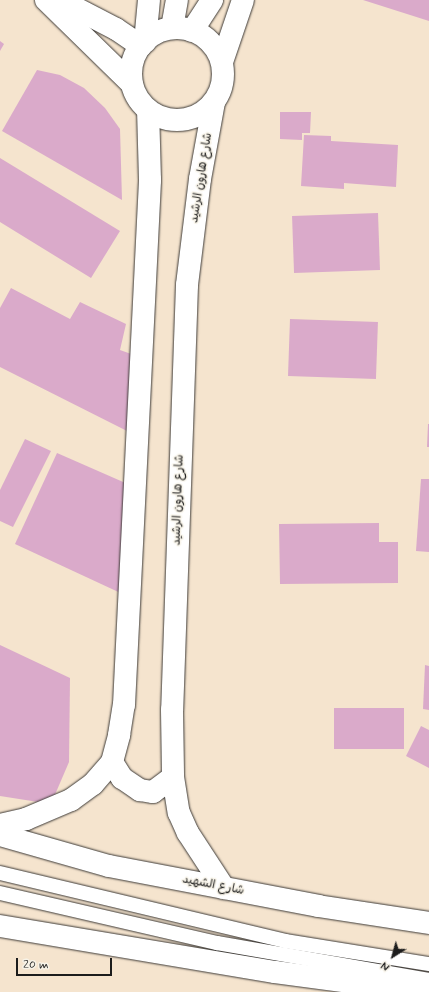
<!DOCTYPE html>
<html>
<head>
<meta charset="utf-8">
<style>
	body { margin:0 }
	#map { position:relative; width:429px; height:992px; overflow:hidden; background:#f5e4ce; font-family:Mynerve,"Playpen Sans Arabic",sans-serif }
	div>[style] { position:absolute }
	.building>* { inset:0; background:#daaaca; transform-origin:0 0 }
	.roads { filter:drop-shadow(0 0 1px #3d3a37) drop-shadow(0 0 1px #3d3a37) }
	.service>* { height:14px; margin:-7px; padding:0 7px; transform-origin:7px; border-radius:7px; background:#fff }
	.minor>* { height:22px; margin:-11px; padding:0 11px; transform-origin:11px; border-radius:11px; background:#fff }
	.tertiary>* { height:22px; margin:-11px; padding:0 11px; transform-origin:11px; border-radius:11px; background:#fff }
	.tertiary>.ring { margin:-11px; padding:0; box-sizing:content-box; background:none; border:22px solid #fff; border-radius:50% }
	.trunk>* { height:22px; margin:-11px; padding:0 11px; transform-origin:11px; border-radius:11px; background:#fff }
	span { translate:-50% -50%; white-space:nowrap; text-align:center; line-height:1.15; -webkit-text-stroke:3px #f7f3e8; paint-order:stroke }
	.street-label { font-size:12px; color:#1c1c1c }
	.north { position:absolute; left:373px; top:936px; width:40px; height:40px; -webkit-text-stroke:3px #f7f3e8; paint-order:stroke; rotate:217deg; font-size:11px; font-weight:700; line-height:16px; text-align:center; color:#1c1c1c }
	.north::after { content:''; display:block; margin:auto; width:14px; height:18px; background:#1c1c1c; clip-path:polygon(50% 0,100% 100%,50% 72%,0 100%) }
	.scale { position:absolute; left:16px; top:958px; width:96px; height:18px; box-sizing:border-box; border:2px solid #1c1c1c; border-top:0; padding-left:5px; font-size:12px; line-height:14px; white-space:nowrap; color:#1c1c1c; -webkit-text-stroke:3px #f7f3e8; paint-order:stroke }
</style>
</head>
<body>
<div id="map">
	<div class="building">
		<i style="clip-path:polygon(363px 0,429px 0,429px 21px)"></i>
		<i style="clip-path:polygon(0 41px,4px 44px,0 51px)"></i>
		<i style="clip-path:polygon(37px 70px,60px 75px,84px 88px,105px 108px,120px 129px,122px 200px,2px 131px)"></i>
		<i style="clip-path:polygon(280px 112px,311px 112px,310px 133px,302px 133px,302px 140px,280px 139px)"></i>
		<i style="clip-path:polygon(304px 135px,331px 136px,331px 141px,398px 145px,396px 187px,344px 183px,344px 189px,301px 186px)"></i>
		<i style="clip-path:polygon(0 158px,120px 231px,91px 278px,0 222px)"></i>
		<i style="left:378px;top:213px;width:57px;height:86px;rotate:88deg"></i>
		<i style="clip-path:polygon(11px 288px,70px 319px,80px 302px,126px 324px,120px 350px,134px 355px,129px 432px,0 367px,0 308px)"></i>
		<i style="left:290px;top:319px;width:88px;height:57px;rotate:2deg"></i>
		<i style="clip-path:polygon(428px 424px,429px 424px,429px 447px,427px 447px)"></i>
		<i style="clip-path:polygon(25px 439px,51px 451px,13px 527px,0 521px,0 490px)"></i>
		<i style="clip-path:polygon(57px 453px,130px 485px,127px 596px,15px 544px)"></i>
		<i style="clip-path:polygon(421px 479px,429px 479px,429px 552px,416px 551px)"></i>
		<i style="clip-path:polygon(379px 523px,379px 542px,398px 542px,398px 583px,280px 584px,279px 524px)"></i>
		<i style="clip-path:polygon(0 645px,70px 678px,69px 762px,51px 804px,0 796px)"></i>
		<i style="clip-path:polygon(425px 665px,429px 666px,429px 710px,423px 709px)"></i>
		<i style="left:334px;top:708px;width:70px;height:41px"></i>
		<i style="clip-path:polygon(421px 726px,429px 730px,429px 768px,406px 756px)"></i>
	</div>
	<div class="roads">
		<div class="service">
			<i style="left:0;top:873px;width:293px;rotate:13.4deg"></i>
			<i style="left:285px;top:941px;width:146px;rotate:9.1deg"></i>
			<i style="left:0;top:893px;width:223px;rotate:13deg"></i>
			<i style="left:217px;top:943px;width:215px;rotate:9.9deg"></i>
		</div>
		<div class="minor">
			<i style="left:46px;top:0;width:120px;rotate:44.3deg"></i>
			<i style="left:60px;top:0;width:63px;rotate:27.4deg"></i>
			<i style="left:116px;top:29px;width:30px;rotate:34deg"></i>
		</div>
		<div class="tertiary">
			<i style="left:172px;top:28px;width:28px;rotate:-80deg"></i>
			<i class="ring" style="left:131px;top:28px;width:70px;height:70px"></i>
			<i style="left:192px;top:31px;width:37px;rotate:-57deg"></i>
			<i style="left:145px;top:42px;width:42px;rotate:-84.6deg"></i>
			<i style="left:222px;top:62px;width:65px;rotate:-71.3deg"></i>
			<i style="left:214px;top:102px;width:78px;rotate:100.3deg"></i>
			<i style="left:200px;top:179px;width:107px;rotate:97deg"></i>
			<i style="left:187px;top:285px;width:425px;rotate:92deg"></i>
			<i style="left:172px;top:710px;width:67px;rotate:89.1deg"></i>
			<i style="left:173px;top:777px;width:36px;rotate:81deg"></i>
			<i style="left:179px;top:813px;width:22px;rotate:66deg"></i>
			<i style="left:188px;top:833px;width:66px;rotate:56.8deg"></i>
			<i style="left:112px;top:762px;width:19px;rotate:58deg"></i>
			<i style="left:122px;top:778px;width:22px;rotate:34deg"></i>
			<i style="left:140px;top:790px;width:13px;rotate:9deg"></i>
			<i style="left:153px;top:792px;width:25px;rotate:-37deg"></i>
			<i style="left:0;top:825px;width:27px;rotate:-13deg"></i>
			<i style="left:26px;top:819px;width:49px;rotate:-22.9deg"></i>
			<i style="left:71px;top:800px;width:27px;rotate:-36deg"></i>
			<i style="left:93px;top:784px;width:29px;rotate:-49deg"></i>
			<i style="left:112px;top:762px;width:28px;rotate:-75deg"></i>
			<i style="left:119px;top:735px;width:30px;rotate:-81deg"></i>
			<i style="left:124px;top:705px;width:526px;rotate:-87.16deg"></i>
			<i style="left:150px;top:180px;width:70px;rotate:-91.6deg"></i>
		</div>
		<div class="trunk">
			<i style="left:0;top:835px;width:113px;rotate:15.9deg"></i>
			<i style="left:109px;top:866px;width:213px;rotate:10.8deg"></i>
			<i style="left:318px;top:906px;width:112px;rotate:8.7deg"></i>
			<i style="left:0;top:926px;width:279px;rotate:9.5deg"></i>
			<i style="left:275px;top:972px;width:150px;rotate:7.6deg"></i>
		</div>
	</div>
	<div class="street-label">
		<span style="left:202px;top:178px;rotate:-81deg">شارع هارون الرشيد</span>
		<span style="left:179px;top:500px;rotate:-88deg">شارع هارون الرشيد</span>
		<span style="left:213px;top:886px;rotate:11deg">شارع الشهيد</span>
	</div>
	<div class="north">N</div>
	<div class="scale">20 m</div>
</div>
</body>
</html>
